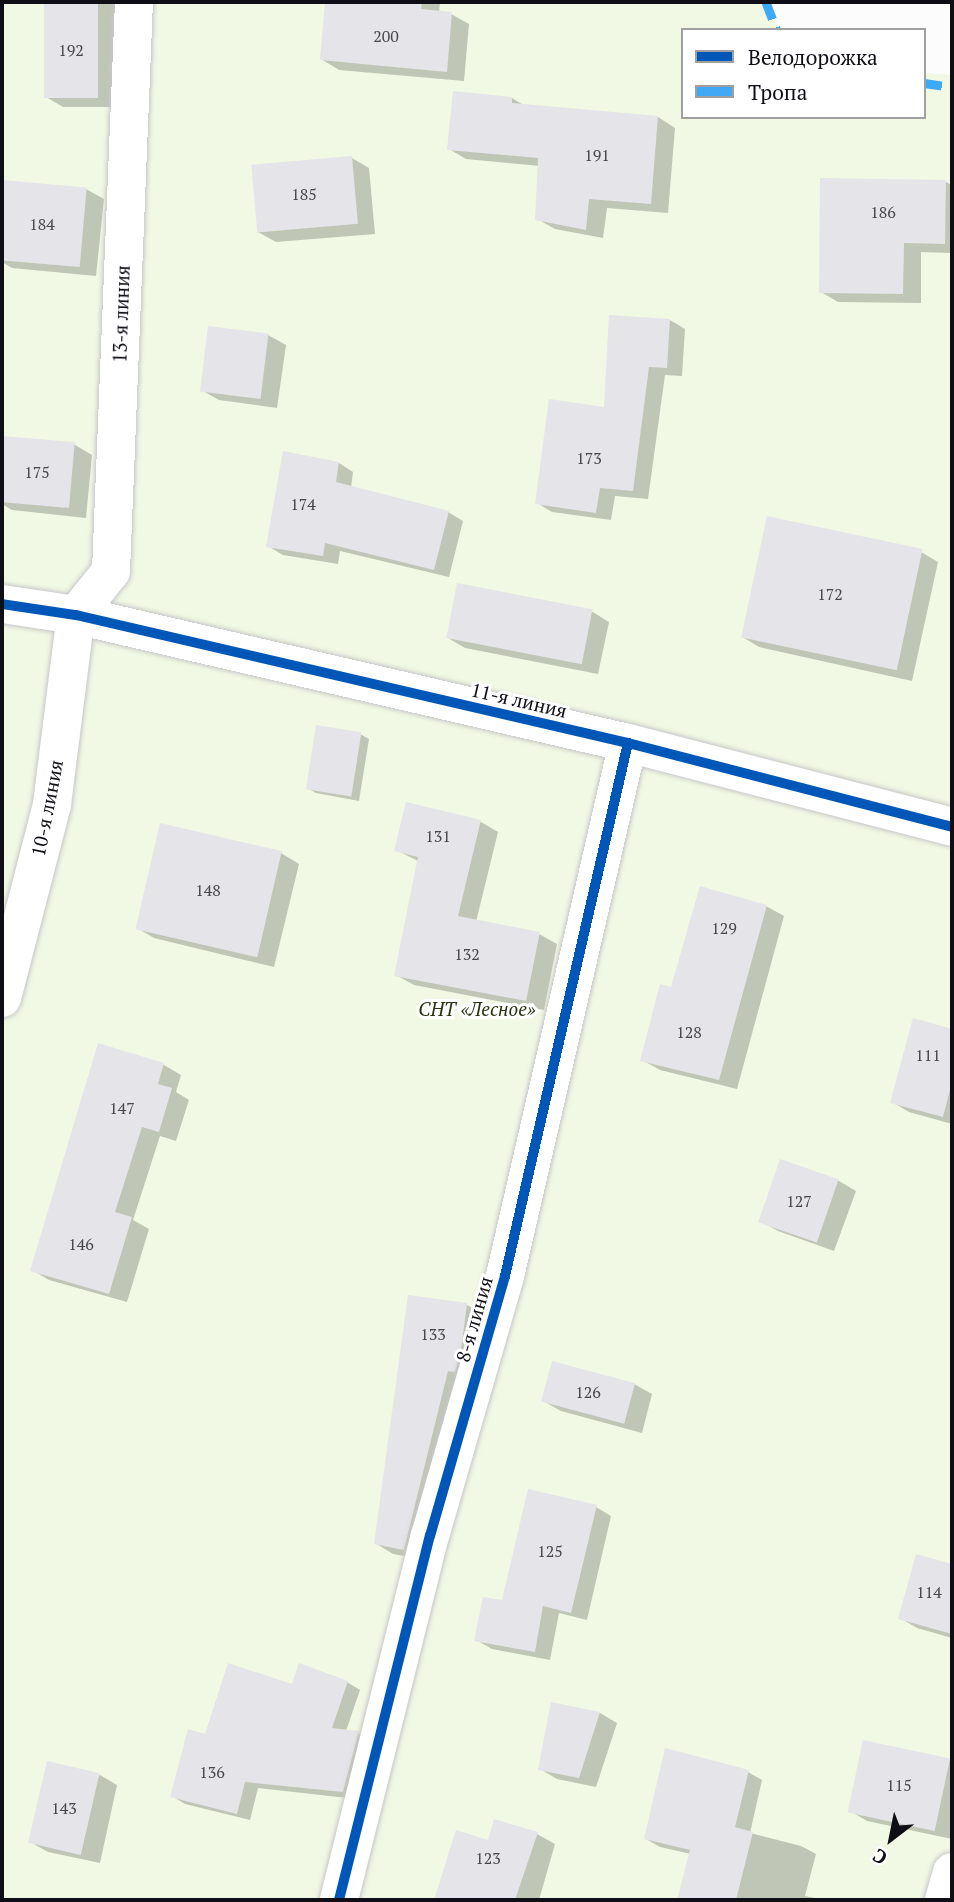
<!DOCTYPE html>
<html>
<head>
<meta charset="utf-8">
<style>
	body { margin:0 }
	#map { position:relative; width:954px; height:1902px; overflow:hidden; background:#fcfcfc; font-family:"PT Serif",serif }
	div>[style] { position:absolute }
	.green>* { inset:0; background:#f1f8e3 }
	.shadow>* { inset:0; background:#0003 }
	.building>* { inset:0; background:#e5e4e8; transform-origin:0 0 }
	.roads { filter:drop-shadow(0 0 2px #c7c6c9) drop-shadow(0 0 2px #c7c6c9) }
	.minor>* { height:38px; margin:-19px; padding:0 19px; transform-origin:19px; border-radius:19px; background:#fff }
	.quiet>* { height:9px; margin-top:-4.5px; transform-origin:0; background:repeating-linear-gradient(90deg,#3fa9f5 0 18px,transparent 0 27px) }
	.cycleway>* { height:10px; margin:-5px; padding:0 5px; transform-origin:5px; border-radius:5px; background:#0057b8 }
	span { translate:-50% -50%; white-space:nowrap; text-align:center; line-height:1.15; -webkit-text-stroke:6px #fff; paint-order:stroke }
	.number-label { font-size:16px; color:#48464d }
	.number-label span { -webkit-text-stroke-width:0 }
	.street-label { font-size:19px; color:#0f0d15 }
	.park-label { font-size:19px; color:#29330e; font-style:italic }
	.frame { position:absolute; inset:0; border:4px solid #0f0d15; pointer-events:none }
	.legend { position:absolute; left:681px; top:28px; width:245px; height:91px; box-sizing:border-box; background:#fff; border:2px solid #9f9ea1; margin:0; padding:9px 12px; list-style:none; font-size:21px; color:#0f0d15 }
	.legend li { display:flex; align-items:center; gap:14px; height:35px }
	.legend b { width:35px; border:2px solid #9f9ea1 }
	.north { position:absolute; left:856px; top:1804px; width:70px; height:70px; -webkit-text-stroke:5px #fff; paint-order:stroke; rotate:212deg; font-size:19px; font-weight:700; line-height:28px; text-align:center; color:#0f0d15 }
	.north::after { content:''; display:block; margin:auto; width:24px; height:32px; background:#0f0d15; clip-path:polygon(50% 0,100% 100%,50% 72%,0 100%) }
</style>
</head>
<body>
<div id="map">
	<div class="green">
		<i style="clip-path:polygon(2px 2px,767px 2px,778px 30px,683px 30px,683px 117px,924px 117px,924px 73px,952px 75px,952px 1900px,2px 1900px)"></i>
	</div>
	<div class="shadow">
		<i style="clip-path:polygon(46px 2px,115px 2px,115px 107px,63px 107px,46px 97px)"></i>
		<i style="clip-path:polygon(326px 2px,440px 2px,439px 13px,451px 14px,469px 24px,464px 81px,339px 70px,321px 59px)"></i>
		<i style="clip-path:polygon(512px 98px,525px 106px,658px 117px,675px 128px,668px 213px,607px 208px,603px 238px,555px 229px,537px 219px,540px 166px,466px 159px,449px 149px)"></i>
		<i style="clip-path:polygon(352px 158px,369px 168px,375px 234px,276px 242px,258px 232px)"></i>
		<i style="clip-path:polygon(2px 181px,86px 189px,104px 199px,96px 276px,12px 268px,2px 262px)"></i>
		<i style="clip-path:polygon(946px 182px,952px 185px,952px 253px,921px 252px,921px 303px,838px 302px,821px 292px)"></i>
		<i style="clip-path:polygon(670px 320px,685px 329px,682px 376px,665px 375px,648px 499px,615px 496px,611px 520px,552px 512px,537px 503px)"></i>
		<i style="clip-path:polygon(268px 335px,286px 345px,277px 408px,219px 400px,201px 390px)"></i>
		<i style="clip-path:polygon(2px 438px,75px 445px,92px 455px,86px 518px,12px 510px,2px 504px)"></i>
		<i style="clip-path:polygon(339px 463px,353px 472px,351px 488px,448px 512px,463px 521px,449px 577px,340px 551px,338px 564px,283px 555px,268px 546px)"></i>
		<i style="clip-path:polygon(921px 552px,938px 562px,912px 681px,759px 647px,741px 636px)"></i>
		<i style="clip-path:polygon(591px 611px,609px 622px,598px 674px,465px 648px,448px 638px)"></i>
		<i style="clip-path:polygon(360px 734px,369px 739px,359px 801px,316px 793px,307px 788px)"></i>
		<i style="clip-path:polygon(407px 804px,481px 822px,498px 832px,476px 922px,539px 934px,557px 944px,544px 1010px,414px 985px,396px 975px,418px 861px,396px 850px)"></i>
		<i style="clip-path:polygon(281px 853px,299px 864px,274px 967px,154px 938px,137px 928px)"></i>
		<i style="clip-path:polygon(766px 906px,784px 916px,737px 1089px,660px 1070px,642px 1060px,672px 989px)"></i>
		<i style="clip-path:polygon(915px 1020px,952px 1030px,952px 1124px,909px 1112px,892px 1102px)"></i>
		<i style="clip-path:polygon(100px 1045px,164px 1065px,181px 1075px,176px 1092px,189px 1100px,176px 1141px,160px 1136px,133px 1220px,149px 1229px,127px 1302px,49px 1280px,32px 1270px)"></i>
		<i style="clip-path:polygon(782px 1161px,839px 1181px,856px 1191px,834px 1251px,778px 1231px,760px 1221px)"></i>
		<i style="clip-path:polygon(409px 1297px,467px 1305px,484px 1315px,421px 1559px,393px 1554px,375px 1543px)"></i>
		<i style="clip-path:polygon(634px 1384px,652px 1394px,642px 1433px,561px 1411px,543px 1401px)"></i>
		<i style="clip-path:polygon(596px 1507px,611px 1516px,587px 1620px,559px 1613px,550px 1660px,492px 1649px,476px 1640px,503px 1602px)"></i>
		<i style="clip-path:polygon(917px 1556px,952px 1566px,952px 1638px,917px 1628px,900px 1618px)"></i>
		<i style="clip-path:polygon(347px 1682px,360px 1690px,346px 1731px,358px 1733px,371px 1740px,356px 1799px,258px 1788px,250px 1820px,185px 1804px,172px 1796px,206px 1736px,293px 1686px)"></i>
		<i style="clip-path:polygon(553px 1704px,600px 1713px,617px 1723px,596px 1787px,557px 1779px,540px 1769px)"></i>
		<i style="clip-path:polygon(949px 1760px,952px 1762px,952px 1839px,867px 1821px,850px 1811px)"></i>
		<i style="clip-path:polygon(748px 1772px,762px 1780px,750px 1833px,801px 1846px,816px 1854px,805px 1896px,825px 1900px,679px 1900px,691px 1854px,660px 1847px,646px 1839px)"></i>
		<i style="clip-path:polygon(100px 1775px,117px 1785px,100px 1863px,48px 1852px,30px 1842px)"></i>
		<i style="clip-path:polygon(537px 1834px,555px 1844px,539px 1900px,444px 1900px,437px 1896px,489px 1842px)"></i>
	</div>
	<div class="building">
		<i style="left:44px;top:2px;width:54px;height:96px"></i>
		<i style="clip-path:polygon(325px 2px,422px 2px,421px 9px,452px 12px,447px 72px,320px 60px)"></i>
		<i style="clip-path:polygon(453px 91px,512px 97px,512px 103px,658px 116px,651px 204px,589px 199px,586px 230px,535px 220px,538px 158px,447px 150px)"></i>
		<i style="left:352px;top:156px;width:68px;height:101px;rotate:85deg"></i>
		<i style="clip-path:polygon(820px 178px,946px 180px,945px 244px,904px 243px,903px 294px,819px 293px)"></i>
		<i style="left:2px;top:180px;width:85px;height:80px;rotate:5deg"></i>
		<i style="clip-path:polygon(609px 315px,670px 319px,667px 368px,649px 367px,633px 491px,600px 488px,596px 513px,535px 504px,549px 399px,604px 407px)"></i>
		<i style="left:208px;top:326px;width:61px;height:66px;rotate:7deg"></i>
		<i style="left:2px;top:436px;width:73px;height:66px;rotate:5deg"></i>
		<i style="clip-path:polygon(283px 451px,339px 462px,336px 482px,449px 511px,434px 570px,325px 543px,323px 556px,266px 547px)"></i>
		<i style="left:767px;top:516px;width:159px;height:124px;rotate:12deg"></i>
		<i style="left:457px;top:583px;width:138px;height:56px;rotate:11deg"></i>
		<i style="left:316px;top:725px;width:46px;height:65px;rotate:9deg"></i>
		<i style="clip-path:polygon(406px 802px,481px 820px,458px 916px,540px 932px,526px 1001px,394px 976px,418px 857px,394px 851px)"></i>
		<i style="left:160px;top:823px;width:125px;height:109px;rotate:13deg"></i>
		<i style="clip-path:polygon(700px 886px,767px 905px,719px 1080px,640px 1061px,660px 984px,671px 987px)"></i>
		<i style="clip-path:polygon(913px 1018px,952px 1029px,952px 1082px,943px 1117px,890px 1103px)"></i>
		<i style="clip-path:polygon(98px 1043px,164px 1063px,158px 1084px,172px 1088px,159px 1132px,142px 1127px,115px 1212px,132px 1217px,109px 1294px,30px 1271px)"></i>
		<i style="left:780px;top:1159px;width:62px;height:67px;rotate:19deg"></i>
		<i style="clip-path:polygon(408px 1295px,467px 1303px,461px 1351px,455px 1372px,448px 1371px,404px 1550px,374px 1544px)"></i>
		<i style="left:552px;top:1361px;width:86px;height:42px;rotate:15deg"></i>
		<i style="clip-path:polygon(528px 1489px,597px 1505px,571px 1613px,543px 1606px,535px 1652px,474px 1641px,483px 1597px,502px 1600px)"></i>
		<i style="clip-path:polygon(916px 1554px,952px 1564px,952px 1634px,898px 1619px)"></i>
		<i style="clip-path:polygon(228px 1663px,292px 1684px,299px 1663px,348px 1681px,332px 1728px,359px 1731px,343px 1792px,245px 1782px,237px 1814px,170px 1797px,188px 1729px,205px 1734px)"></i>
		<i style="clip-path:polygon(551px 1702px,600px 1712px,579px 1778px,538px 1770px)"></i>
		<i style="left:863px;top:1740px;width:89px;height:74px;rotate:12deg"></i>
		<i style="clip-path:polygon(665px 1748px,749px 1770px,735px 1827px,753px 1832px,736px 1900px,677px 1900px,690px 1850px,644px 1839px)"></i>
		<i style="left:47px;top:1761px;width:54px;height:84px;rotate:13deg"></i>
		<i style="clip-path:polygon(494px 1819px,538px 1832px,515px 1900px,434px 1900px,456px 1830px,488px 1840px)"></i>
	</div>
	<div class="roads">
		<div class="minor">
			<i style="left:2px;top:604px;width:75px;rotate:8.5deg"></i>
			<i style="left:76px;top:615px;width:567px;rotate:13.06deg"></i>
			<i style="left:628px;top:743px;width:335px;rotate:14.5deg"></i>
			<i style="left:76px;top:615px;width:56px;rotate:-51.5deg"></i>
			<i style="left:111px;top:571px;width:569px;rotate:-87.69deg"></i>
			<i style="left:2px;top:998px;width:200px;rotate:-75.5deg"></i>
			<i style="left:52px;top:804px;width:191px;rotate:-82.8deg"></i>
			<i style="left:339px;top:1900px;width:375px;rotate:-76deg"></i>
			<i style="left:430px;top:1536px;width:271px;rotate:-73.9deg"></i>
			<i style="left:505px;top:1276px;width:547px;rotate:-77.01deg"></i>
			<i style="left:944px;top:1900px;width:29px;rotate:-74deg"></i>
		</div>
	</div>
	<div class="quiet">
		<i style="left:766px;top:2px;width:30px;rotate:69deg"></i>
		<i style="left:924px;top:83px;width:28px;rotate:8deg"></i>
	</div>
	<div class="cycleway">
		<i style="left:2px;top:604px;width:75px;rotate:8.5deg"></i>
		<i style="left:76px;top:615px;width:567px;rotate:13.06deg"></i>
		<i style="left:628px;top:743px;width:335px;rotate:14.5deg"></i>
		<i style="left:339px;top:1900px;width:375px;rotate:-76deg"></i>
		<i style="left:430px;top:1536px;width:271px;rotate:-73.9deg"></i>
		<i style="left:505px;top:1276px;width:547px;rotate:-77.01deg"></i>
	</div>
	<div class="number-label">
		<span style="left:386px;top:36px">200</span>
		<span style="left:71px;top:50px">192</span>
		<span style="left:597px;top:155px">191</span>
		<span style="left:304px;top:194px">185</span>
		<span style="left:883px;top:212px">186</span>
		<span style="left:42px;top:224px">184</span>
		<span style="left:589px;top:458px">173</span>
		<span style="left:37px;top:472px">175</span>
		<span style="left:303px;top:504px">174</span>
		<span style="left:830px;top:594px">172</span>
		<span style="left:438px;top:836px">131</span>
		<span style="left:208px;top:890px">148</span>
		<span style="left:724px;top:928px">129</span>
		<span style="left:467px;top:954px">132</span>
		<span style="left:689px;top:1032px">128</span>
		<span style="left:928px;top:1055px">111</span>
		<span style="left:122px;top:1108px">147</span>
		<span style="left:799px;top:1201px">127</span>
		<span style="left:81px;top:1244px">146</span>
		<span style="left:433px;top:1334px">133</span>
		<span style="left:588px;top:1392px">126</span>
		<span style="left:550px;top:1551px">125</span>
		<span style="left:929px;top:1592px">114</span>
		<span style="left:212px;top:1772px">136</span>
		<span style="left:899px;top:1785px">115</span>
		<span style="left:64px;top:1808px">143</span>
		<span style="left:488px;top:1858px">123</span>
	</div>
	<div class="street-label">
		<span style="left:121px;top:314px;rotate:-88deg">13-я линия</span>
		<span style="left:519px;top:700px;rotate:13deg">11-я линия</span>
		<span style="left:47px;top:808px;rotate:-79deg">10-я линия</span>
		<span style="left:474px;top:1319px;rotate:-74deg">8-я линия</span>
	</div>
	<div class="park-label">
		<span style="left:477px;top:1009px">СНТ «Лесное»</span>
	</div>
	<div class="frame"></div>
	<ul class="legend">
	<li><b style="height:9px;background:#0057b8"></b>Велодорожка</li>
	<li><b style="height:9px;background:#3fa9f5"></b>Тропа</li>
	</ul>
	<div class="north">С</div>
</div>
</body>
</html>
